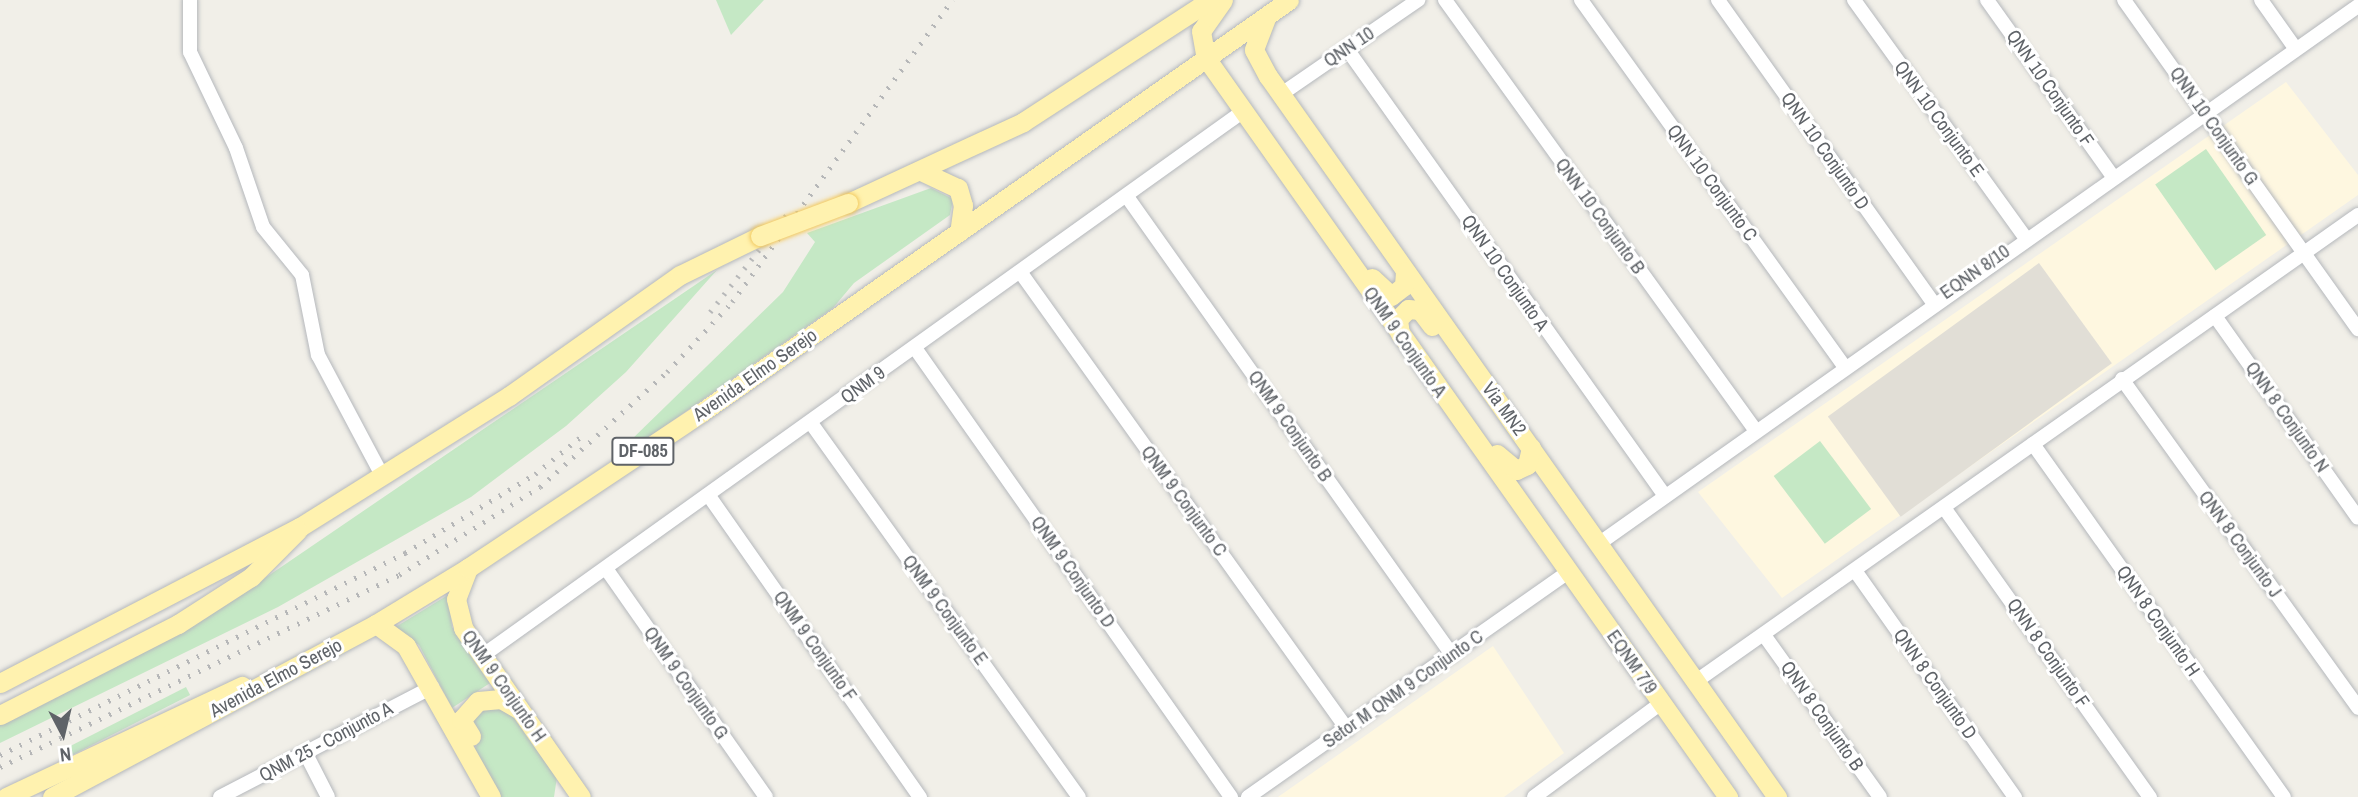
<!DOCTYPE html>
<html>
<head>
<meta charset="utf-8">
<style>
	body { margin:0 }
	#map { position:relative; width:2358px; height:797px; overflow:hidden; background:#f1efe8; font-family:"Archivo Narrow",sans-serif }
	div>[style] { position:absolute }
	.commercial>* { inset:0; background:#fef7e0 }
	.education>* { inset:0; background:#e1ded6; transform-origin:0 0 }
	.green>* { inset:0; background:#c5e8c5; transform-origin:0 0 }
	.roads { filter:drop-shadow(0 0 2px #b5b8bc) drop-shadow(0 0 2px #b5b8bc) }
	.minor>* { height:14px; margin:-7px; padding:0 7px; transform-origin:7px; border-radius:7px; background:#fff }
	.major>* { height:19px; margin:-9.5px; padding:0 9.5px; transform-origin:9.5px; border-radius:9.5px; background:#fff2af }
	.rail>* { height:4.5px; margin-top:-2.25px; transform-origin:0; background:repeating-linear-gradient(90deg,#b6b7b8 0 2px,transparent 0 11px) }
	.bridges { filter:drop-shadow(0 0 2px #f2c960) drop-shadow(0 0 2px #f2c960) }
	.major-bridge>* { height:19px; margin:-9.5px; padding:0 9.5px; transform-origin:9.5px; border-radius:9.5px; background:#fff2af }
	span { translate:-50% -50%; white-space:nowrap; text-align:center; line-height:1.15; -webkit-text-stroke:6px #fff; paint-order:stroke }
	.shield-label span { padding:2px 5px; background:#fff; border:2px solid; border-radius:5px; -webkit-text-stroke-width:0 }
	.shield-label { font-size:18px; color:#5f6368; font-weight:700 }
	.street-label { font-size:19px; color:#5f6368 }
	.north { position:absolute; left:28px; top:699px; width:70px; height:70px; -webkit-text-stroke:5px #fff; paint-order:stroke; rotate:173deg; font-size:19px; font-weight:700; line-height:28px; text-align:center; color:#5f6368 }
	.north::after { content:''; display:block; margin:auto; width:24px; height:32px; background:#5f6368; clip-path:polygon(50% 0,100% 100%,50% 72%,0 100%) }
</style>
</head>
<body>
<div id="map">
	<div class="commercial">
		<i style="clip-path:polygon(2286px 82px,2358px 175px,2358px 195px,1782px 598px,1698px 492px)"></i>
		<i style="clip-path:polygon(1493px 646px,1564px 753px,1504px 797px,1278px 797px)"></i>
	</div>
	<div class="education">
		<i style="left:2039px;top:263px;width:124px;height:261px;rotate:54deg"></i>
	</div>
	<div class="green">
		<i style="clip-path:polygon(716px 0,764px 0,731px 35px)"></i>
		<i style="left:2206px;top:149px;width:105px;height:62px;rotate:55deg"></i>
		<i style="clip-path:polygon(931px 188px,953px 199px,950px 215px,854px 283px,833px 308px,634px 448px,629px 442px,783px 292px,815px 242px,807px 233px)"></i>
		<i style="clip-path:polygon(717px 270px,626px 372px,566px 426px,471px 497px,278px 607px,0 743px,0 723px,240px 595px)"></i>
		<i style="left:1820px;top:441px;width:85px;height:58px;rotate:53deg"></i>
		<i style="clip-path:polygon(448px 595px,452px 627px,490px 683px,452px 708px,419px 645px,394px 628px)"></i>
		<i style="left:186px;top:687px;width:9px;height:132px;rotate:63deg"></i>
		<i style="clip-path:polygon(494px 705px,512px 713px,557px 777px,554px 797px,498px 797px,474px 751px,478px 742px,470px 723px,478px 709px)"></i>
	</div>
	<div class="roads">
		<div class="minor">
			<i style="left:190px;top:0;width:52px;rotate:90deg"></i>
			<i style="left:190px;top:52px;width:106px;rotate:64.4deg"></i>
			<i style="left:236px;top:148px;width:83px;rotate:71.1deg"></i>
			<i style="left:263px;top:227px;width:62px;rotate:50.9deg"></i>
			<i style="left:302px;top:275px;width:82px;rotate:78.7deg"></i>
			<i style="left:318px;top:355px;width:138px;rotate:62deg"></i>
			<i style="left:1445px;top:0;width:531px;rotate:54.19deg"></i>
			<i style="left:1581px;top:0;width:451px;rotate:54.3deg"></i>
			<i style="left:1718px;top:0;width:371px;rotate:54.6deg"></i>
			<i style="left:1854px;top:0;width:292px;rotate:54.2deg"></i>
			<i style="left:1987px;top:0;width:215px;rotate:54.5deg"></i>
			<i style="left:2124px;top:0;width:404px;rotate:54.6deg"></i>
			<i style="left:2261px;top:0;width:59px;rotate:54.7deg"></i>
			<i style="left:1347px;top:49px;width:549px;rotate:54.57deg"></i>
			<i style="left:1280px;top:95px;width:168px;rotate:-34.5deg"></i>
			<i style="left:1128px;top:198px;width:560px;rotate:54.66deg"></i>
			<i style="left:1021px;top:273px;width:561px;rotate:54.44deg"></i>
			<i style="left:2215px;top:316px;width:247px;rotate:54.7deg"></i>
			<i style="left:915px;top:348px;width:549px;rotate:54.86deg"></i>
			<i style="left:2122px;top:379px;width:405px;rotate:54.3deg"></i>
			<i style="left:811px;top:423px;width:460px;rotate:54.4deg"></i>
			<i style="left:2033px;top:444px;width:433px;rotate:54.6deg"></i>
			<i style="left:709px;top:496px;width:368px;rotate:55deg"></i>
			<i style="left:1945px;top:509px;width:354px;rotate:54.6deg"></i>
			<i style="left:1597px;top:545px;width:933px;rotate:-35.31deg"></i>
			<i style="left:607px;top:570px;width:277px;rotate:55deg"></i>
			<i style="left:1856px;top:572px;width:276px;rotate:54.8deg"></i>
			<i style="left:1764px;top:635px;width:199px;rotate:54.4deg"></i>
			<i style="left:482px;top:656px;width:935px;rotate:-35.59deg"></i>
			<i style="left:1695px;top:682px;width:811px;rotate:-35.16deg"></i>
			<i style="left:306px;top:754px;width:48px;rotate:62.9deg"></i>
			<i style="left:220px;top:797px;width:239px;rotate:-27.4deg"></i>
			<i style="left:1248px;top:797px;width:391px;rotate:-35.1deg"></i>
			<i style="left:1534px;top:797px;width:158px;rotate:-36.5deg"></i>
		</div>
		<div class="major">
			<i style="left:1223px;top:0;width:38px;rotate:125deg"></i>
			<i style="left:1201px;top:31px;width:27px;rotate:80deg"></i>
			<i style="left:1206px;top:58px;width:905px;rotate:54.76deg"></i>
			<i style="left:1266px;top:18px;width:34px;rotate:111deg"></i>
			<i style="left:1254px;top:50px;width:30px;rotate:62deg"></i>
			<i style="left:1268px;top:76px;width:883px;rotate:54.78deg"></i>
			<i style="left:923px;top:172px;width:38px;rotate:25deg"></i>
			<i style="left:958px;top:188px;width:18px;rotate:74deg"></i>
			<i style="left:963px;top:205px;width:27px;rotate:98deg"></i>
			<i style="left:848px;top:203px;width:193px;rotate:-24.8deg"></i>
			<i style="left:1023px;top:122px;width:223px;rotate:-33.1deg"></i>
			<i style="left:1372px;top:278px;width:26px;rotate:43deg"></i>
			<i style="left:1391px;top:296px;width:16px;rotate:-38deg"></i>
			<i style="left:1404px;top:286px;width:15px;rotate:-86deg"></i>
			<i style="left:1400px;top:334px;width:15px;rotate:-98deg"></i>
			<i style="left:1398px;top:319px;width:14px;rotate:-45deg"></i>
			<i style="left:1408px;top:309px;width:12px;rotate:5deg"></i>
			<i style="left:1420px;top:310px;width:20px;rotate:53deg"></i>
			<i style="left:1497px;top:454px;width:25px;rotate:40deg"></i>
			<i style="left:1516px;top:470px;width:12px;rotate:-24deg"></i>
			<i style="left:1527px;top:465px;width:18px;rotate:-77deg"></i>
			<i style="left:468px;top:568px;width:33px;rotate:111deg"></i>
			<i style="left:456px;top:599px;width:30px;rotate:76deg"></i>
			<i style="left:463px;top:628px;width:206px;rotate:55.1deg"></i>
			<i style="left:376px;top:624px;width:37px;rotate:36deg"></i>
			<i style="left:406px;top:646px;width:173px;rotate:60.6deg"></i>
			<i style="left:0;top:683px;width:338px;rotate:-27.5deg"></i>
			<i style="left:300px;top:527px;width:247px;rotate:-32.1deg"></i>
			<i style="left:509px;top:396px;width:209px;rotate:-35.3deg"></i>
			<i style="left:680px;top:275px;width:89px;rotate:-26deg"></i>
			<i style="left:0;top:715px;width:200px;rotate:-27.1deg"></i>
			<i style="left:178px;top:624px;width:87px;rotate:-32.8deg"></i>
			<i style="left:251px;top:577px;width:66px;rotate:-45deg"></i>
			<i style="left:471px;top:736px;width:19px;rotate:-122deg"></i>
			<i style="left:461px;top:720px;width:25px;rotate:-48deg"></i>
			<i style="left:478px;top:701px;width:23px;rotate:-5deg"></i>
			<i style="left:501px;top:699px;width:20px;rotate:30deg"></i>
			<i style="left:6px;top:797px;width:261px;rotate:-25.2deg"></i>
			<i style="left:52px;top:797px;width:367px;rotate:-28.1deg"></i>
			<i style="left:376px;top:624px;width:108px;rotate:-31.3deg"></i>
			<i style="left:468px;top:568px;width:281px;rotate:-33.7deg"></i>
			<i style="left:702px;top:412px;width:717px;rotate:-35.06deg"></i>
		</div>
	</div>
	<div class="rail">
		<i style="left:710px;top:312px;width:126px;rotate:-51.8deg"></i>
		<i style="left:0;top:755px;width:453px;rotate:-26.5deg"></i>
		<i style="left:405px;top:553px;width:152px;rotate:-31.3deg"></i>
		<i style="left:535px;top:474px;width:63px;rotate:-39.2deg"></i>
		<i style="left:0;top:767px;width:443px;rotate:-25.7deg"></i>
		<i style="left:399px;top:575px;width:166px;rotate:-32deg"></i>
		<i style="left:540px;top:487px;width:171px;rotate:-42.2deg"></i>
		<i style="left:667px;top:372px;width:96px;rotate:-47.1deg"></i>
		<i style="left:732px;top:302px;width:374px;rotate:-53.9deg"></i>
	</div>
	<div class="bridges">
		<div class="major-bridge">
			<i style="left:760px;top:236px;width:94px;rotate:-20.6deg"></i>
		</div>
	</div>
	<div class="shield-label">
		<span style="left:643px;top:451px">DF-085</span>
	</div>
	<div class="street-label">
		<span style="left:1349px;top:47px;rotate:-34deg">QNN 10</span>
		<span style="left:2050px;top:88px;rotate:55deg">QNN 10 Conjunto F</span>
		<span style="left:1939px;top:119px;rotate:54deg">QNN 10 Conjunto E</span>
		<span style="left:2214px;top:126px;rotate:55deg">QNN 10 Conjunto G</span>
		<span style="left:1825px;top:151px;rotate:55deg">QNN 10 Conjunto D</span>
		<span style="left:1712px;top:183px;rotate:54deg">QNN 10 Conjunto C</span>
		<span style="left:1600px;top:216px;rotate:54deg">QNN 10 Conjunto B</span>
		<span style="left:1975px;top:272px;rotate:-35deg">EQNN 8/10</span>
		<span style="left:1505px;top:273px;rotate:55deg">QNN 10 Conjunto A</span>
		<span style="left:1405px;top:342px;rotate:55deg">QNM 9 Conjunto A</span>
		<span style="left:755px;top:375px;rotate:-35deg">Avenida Elmo Serejo</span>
		<span style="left:863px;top:385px;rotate:-36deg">QNM 9</span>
		<span style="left:1504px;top:409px;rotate:54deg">Via MN2</span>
		<span style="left:2287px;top:417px;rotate:55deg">QNN 8 Conjunto N</span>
		<span style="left:1290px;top:426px;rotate:55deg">QNM 9 Conjunto B</span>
		<span style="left:1184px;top:501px;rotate:54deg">QNM 9 Conjunto C</span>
		<span style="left:2240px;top:544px;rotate:54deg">QNN 8 Conjunto J</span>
		<span style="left:1073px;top:572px;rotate:55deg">QNM 9 Conjunto D</span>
		<span style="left:945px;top:610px;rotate:54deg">QNM 9 Conjunto E</span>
		<span style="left:2158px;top:621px;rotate:55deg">QNN 8 Conjunto H</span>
		<span style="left:815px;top:646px;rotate:55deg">QNM 9 Conjunto F</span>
		<span style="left:2048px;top:653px;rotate:55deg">QNN 8 Conjunto F</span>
		<span style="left:1632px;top:662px;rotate:55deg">EQNM 7/9</span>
		<span style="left:276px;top:678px;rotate:-28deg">Avenida Elmo Serejo</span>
		<span style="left:686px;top:683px;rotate:55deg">QNM 9 Conjunto G</span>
		<span style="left:1935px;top:684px;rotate:55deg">QNN 8 Conjunto D</span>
		<span style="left:504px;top:686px;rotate:55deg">QNM 9 Conjunto H</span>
		<span style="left:1403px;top:689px;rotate:-35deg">Setor M QNM 9 Conjunto C</span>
		<span style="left:1822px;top:716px;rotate:55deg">QNN 8 Conjunto B</span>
		<span style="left:326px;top:742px;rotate:-28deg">QNM 25 - Conjunto A</span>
	</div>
	<div class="north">N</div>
</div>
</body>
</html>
